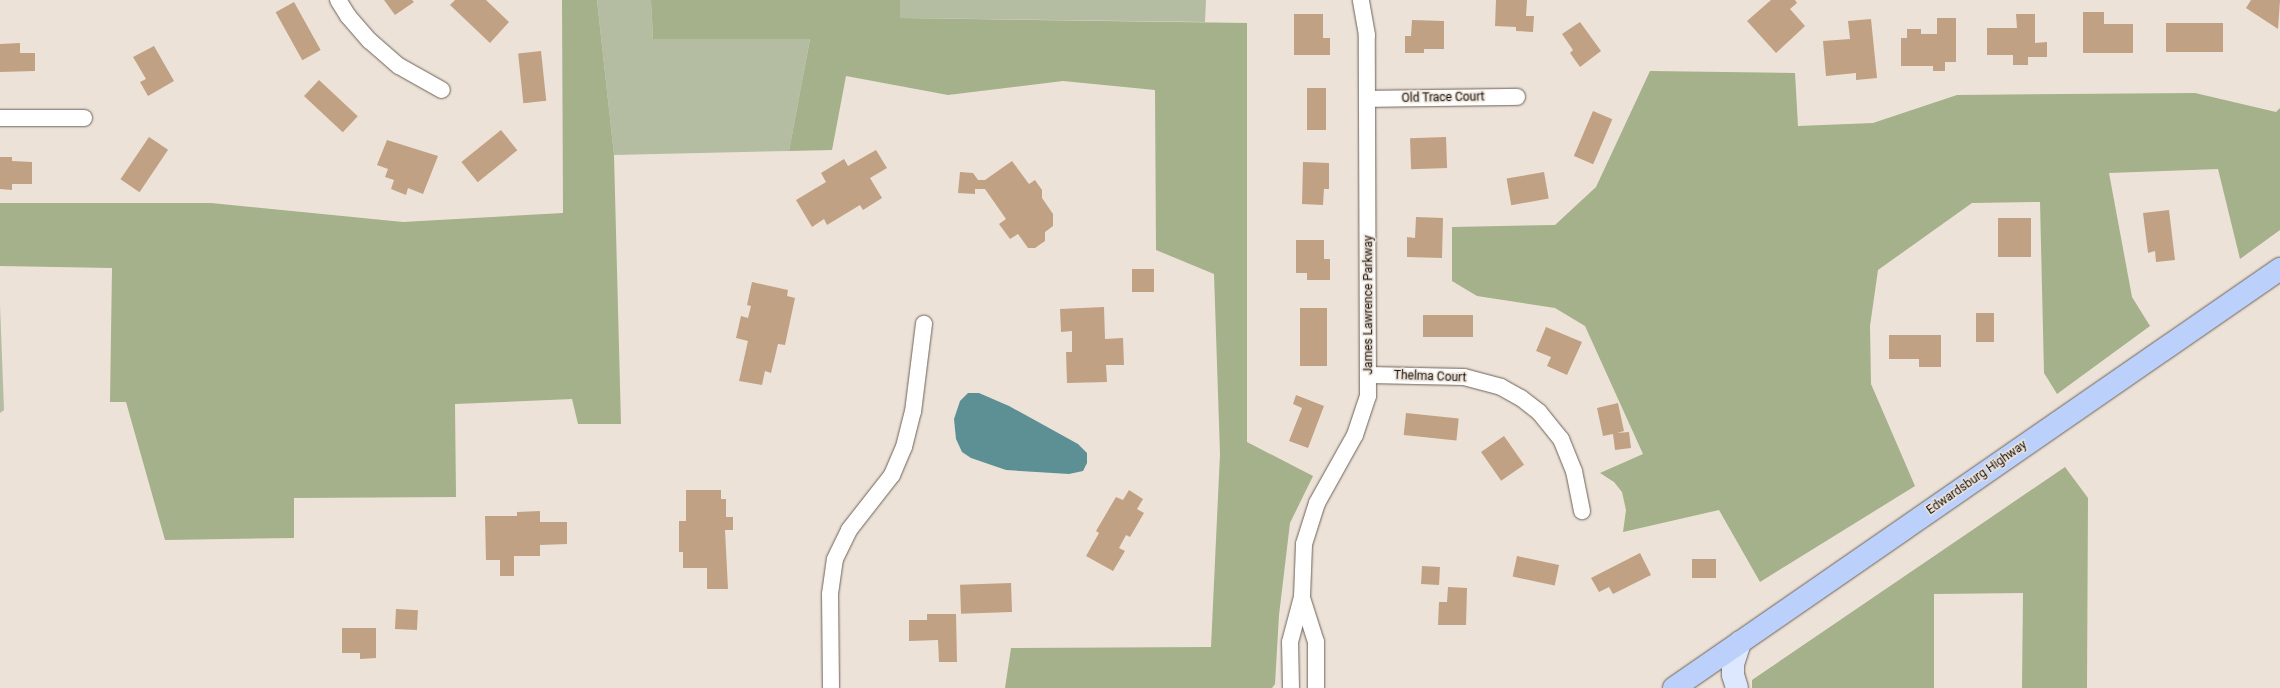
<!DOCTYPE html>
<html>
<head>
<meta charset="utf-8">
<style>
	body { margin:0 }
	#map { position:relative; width:2280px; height:688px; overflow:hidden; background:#ede2d7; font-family:Roboto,sans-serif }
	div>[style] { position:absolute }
	.green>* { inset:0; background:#b4bda1 }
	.forest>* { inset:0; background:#a4b18a }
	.water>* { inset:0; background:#5c9095 }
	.building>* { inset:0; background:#c0a183; transform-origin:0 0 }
	.roads { filter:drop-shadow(0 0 1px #6c6259) drop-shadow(0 0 1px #6c6259) }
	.minor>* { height:16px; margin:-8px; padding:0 8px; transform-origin:8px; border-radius:8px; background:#fff }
	.secondary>* { height:22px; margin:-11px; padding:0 11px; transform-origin:11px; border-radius:11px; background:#dde8fe }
	.primary>* { height:22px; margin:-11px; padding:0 11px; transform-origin:11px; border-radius:11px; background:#bbd1fc }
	span { translate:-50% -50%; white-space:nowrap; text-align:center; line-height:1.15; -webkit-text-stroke:3px #ede2d7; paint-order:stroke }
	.street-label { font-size:12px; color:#181411 }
</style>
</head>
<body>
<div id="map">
	<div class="green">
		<i style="clip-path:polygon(597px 0,651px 0,653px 39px,810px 39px,789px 151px,614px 155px)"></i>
		<i style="clip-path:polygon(900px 0,1206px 0,1205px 22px,900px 18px)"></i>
		<i style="clip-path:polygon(0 305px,4px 410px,0 413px)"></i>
	</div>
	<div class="forest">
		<i style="clip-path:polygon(562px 0,597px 0,614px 155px,621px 424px,578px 424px,572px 399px,455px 404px,456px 497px,294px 498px,294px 538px,165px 540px,126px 402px,110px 402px,112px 268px,0 266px,0 203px,211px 203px,403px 222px,563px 213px)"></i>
		<i style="clip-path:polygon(651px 0,900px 0,900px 18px,1247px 23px,1247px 442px,1313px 476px,1290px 523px,1279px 615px,1275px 684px,1272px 688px,1005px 688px,1011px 648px,1211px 647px,1220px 454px,1214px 274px,1156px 250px,1155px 90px,1063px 81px,948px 95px,846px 76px,832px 150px,789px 151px,810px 39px,653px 39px)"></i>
		<i style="clip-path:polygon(1650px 71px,1795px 73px,1798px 126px,1873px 123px,1957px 95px,2195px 93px,2276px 112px,2280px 108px,2280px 230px,2240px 259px,2218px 169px,2109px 173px,2132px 297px,2150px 326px,2057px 394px,2044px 373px,2040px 202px,1972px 203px,1878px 270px,1870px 326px,1871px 384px,1915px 486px,1760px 582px,1719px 510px,1623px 532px,1626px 510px,1622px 492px,1614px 482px,1600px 473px,1643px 454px,1585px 326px,1555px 308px,1477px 296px,1452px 281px,1452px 227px,1555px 225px,1596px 187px)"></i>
		<i style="clip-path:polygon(2065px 467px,2088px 498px,2087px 688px,2022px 688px,2023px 593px,1934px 594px,1934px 688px,1752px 688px,1752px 680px)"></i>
	</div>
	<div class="water">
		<i style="clip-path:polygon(968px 393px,979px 393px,1009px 406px,1078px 444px,1087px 453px,1087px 463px,1083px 471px,1069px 474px,1006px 470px,971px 458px,962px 452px,956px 439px,954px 419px,960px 401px)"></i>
	</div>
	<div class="building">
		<i style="clip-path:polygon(384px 0,412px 0,414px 2px,395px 15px)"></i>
		<i style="clip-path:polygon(455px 0,486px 0,509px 22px,490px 43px,450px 5px)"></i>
		<i style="clip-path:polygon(1496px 0,1527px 0,1526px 16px,1534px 16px,1533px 32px,1516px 31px,1516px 27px,1495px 26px)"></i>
		<i style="clip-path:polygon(1771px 0,1795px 0,1797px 3px,1790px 9px,1805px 26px,1776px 53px,1747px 21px)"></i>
		<i style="clip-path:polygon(2251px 0,2280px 0,2278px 29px,2246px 8px)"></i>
		<i style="left:294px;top:2px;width:55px;height:21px;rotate:61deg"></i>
		<i style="clip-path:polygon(2083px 12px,2104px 12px,2104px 24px,2133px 24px,2133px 53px,2083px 53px)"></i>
		<i style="clip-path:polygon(1294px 14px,1323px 14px,1323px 38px,1330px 38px,1330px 55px,1294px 55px)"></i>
		<i style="clip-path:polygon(2016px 14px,2035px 14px,2035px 43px,2047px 42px,2047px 57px,2028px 57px,2028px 65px,2013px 65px,2013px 55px,1987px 55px,1987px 28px,2017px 28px)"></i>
		<i style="clip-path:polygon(1937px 18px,1956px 18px,1956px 62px,1945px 62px,1945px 71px,1933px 71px,1933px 66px,1901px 66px,1901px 38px,1907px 38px,1907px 29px,1921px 29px,1921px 34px,1937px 34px)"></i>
		<i style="clip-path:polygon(1871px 19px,1877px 78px,1856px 80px,1856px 73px,1826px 76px,1823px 41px,1850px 39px,1848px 21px)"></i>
		<i style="clip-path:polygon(1412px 20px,1444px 21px,1444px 49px,1424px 49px,1424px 53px,1405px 53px,1405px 36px,1411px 36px)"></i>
		<i style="clip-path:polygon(1580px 22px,1601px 51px,1580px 67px,1570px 53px,1573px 50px,1562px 34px)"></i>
		<i style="left:2223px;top:23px;width:29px;height:57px;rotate:90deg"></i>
		<i style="clip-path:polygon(20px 43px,20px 53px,35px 53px,35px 71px,0 72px,0 44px)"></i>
		<i style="clip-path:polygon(154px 46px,174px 81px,148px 96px,140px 82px,146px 79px,133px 57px)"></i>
		<i style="left:541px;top:51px;width:50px;height:23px;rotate:84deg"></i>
		<i style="left:319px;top:80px;width:53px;height:22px;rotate:43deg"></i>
		<i style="left:1307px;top:88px;width:19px;height:42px"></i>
		<i style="left:1593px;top:111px;width:21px;height:49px;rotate:23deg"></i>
		<i style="left:501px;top:130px;width:26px;height:51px;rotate:51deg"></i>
		<i style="left:149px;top:137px;width:23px;height:51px;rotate:34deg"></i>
		<i style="left:1446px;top:137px;width:31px;height:36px;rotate:88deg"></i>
		<i style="clip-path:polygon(387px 140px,438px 156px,423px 194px,408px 188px,406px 195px,391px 189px,394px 180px,385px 177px,388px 169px,377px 165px)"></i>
		<i style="clip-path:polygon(876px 150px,887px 168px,870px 178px,882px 198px,863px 210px,860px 205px,827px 225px,824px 219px,812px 227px,796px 200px,826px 182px,821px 173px,844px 159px,848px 166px)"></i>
		<i style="clip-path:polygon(0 157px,12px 157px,12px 161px,32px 162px,32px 184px,12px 184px,12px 190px,0 189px)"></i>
		<i style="clip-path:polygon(1012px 161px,1029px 184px,1035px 180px,1042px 190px,1042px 198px,1053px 214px,1053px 226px,1045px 232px,1045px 241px,1035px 248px,1028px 248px,1018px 234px,1010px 239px,999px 224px,1006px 219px,985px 189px,975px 189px,975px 194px,958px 193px,960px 172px,973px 173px,978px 180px,985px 180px)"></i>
		<i style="clip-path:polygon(1303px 162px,1329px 163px,1329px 189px,1324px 189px,1323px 205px,1302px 204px)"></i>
		<i style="left:1544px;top:172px;width:27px;height:38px;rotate:80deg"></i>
		<i style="clip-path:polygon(2169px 210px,2175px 260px,2156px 262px,2155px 251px,2148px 253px,2143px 213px)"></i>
		<i style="clip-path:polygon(1416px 217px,1443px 218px,1442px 258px,1407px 257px,1407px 237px,1415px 238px)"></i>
		<i style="left:1998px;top:218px;width:33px;height:39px"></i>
		<i style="clip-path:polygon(1296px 240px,1324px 240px,1324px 259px,1330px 259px,1330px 280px,1307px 280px,1307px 273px,1296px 273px)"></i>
		<i style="left:1132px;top:269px;width:22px;height:23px"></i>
		<i style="clip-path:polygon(752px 282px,788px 290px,787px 296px,795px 298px,785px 345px,778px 344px,771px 373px,765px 371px,762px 385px,739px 381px,748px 341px,736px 338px,741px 316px,748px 318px,751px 306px,747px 305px)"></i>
		<i style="clip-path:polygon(1104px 307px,1105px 339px,1123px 338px,1124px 365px,1106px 365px,1107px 382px,1067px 383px,1066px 352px,1072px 352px,1072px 331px,1061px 332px,1060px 309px)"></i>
		<i style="left:1300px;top:308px;width:27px;height:58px"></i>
		<i style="left:1976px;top:313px;width:18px;height:29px"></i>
		<i style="left:1473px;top:315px;width:22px;height:50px;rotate:90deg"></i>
		<i style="clip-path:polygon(1546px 327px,1582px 342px,1567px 375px,1547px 366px,1551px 357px,1536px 351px)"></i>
		<i style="clip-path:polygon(1889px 335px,1941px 335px,1941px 367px,1919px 367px,1919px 359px,1889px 359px)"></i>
		<i style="clip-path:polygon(1296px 395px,1324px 406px,1308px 448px,1289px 441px,1302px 408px,1293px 404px)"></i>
		<i style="clip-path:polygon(1618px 403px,1624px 431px,1617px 433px,1629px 432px,1631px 448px,1615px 450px,1613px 434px,1603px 436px,1597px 408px)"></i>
		<i style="left:1406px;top:413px;width:53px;height:22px;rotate:6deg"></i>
		<i style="left:1504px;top:436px;width:35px;height:28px;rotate:55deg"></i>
		<i style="clip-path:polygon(686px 490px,721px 490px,721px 499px,726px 499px,726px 517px,733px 517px,733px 530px,725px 530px,728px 589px,707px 589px,707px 568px,683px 568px,683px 552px,679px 552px,679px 521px,686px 521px)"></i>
		<i style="clip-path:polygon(1129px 490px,1143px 499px,1137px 509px,1144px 513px,1130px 537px,1126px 535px,1119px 548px,1125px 551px,1113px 571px,1086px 556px,1099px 533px,1096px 531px,1116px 497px,1123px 500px)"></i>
		<i style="clip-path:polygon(540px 511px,540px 522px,567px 522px,567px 544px,540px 545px,540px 556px,514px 556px,514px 576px,500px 576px,500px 560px,486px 560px,485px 516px,517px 516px,517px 512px)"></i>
		<i style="clip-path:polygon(1640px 553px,1651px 575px,1613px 594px,1609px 587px,1599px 592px,1591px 578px)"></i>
		<i style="left:1517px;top:556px;width:43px;height:21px;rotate:12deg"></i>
		<i style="left:1692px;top:559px;width:24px;height:19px"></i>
		<i style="left:1422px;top:566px;width:18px;height:18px;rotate:3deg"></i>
		<i style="left:1011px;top:583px;width:29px;height:51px;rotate:88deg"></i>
		<i style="clip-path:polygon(1448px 587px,1467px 588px,1466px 625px,1438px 625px,1439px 602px,1447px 602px)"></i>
		<i style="left:396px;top:609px;width:22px;height:20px;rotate:3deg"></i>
		<i style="clip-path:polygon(927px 614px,956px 614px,957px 662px,939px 662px,938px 640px,909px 641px,909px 620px,927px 620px)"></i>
		<i style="clip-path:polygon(342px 628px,376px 628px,376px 658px,360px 659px,360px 653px,342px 653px)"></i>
	</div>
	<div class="roads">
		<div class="minor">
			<i style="left:338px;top:0;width:19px;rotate:58deg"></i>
			<i style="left:348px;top:16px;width:33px;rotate:49deg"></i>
			<i style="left:370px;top:41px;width:38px;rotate:41deg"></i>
			<i style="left:399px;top:66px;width:49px;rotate:29.2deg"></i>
			<i style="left:1368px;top:99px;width:149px;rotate:-0.8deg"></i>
			<i style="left:0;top:118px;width:84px"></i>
			<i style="left:1369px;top:375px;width:95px;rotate:1.2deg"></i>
			<i style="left:1464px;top:377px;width:38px;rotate:15deg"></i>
			<i style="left:1501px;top:387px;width:23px;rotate:29deg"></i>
			<i style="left:1521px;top:398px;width:23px;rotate:38deg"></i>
			<i style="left:1539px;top:412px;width:35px;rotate:51deg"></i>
			<i style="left:1561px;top:439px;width:35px;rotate:68deg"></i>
			<i style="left:1574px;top:471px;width:41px;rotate:78.7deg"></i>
			<i style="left:1302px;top:598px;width:46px;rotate:72.3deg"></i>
			<i style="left:1316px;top:642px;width:46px;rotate:90deg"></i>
			<i style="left:831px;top:688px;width:94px;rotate:-90.6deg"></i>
			<i style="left:830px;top:594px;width:35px;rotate:-82deg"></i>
			<i style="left:835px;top:559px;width:32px;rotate:-64deg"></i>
			<i style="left:849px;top:530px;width:70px;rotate:-52deg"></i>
			<i style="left:892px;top:475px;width:30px;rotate:-67deg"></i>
			<i style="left:904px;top:447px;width:36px;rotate:-76deg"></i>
			<i style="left:913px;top:412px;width:89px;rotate:-82.9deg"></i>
			<i style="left:1291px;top:688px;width:46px;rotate:-91.2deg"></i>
			<i style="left:1290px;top:642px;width:47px;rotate:-75.1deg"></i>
			<i style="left:1302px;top:597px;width:53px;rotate:-87.8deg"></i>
			<i style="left:1304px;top:544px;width:43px;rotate:-72.4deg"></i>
			<i style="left:1317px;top:503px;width:78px;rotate:-60.8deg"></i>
			<i style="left:1355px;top:435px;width:41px;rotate:-71.6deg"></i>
			<i style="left:1368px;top:396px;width:361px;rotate:-90.2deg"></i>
			<i style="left:1367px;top:35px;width:36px;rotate:-100deg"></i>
		</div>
		<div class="secondary">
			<i style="left:1737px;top:688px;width:14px;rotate:-107deg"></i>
			<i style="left:1733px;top:675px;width:11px;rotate:-90deg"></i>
			<i style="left:1733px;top:664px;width:23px;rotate:-72deg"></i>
		</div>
		<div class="primary">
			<i style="left:1674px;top:688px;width:737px;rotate:-34.66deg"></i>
		</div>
	</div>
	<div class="street-label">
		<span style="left:1443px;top:98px;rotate:-1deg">Old Trace Court</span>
		<span style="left:1369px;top:305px;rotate:-90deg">James Lawrence Parkway</span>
		<span style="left:1430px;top:377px;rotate:2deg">Thelma Court</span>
		<span style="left:1977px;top:478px;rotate:-35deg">Edwardsburg Highway</span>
	</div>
</div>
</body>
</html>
